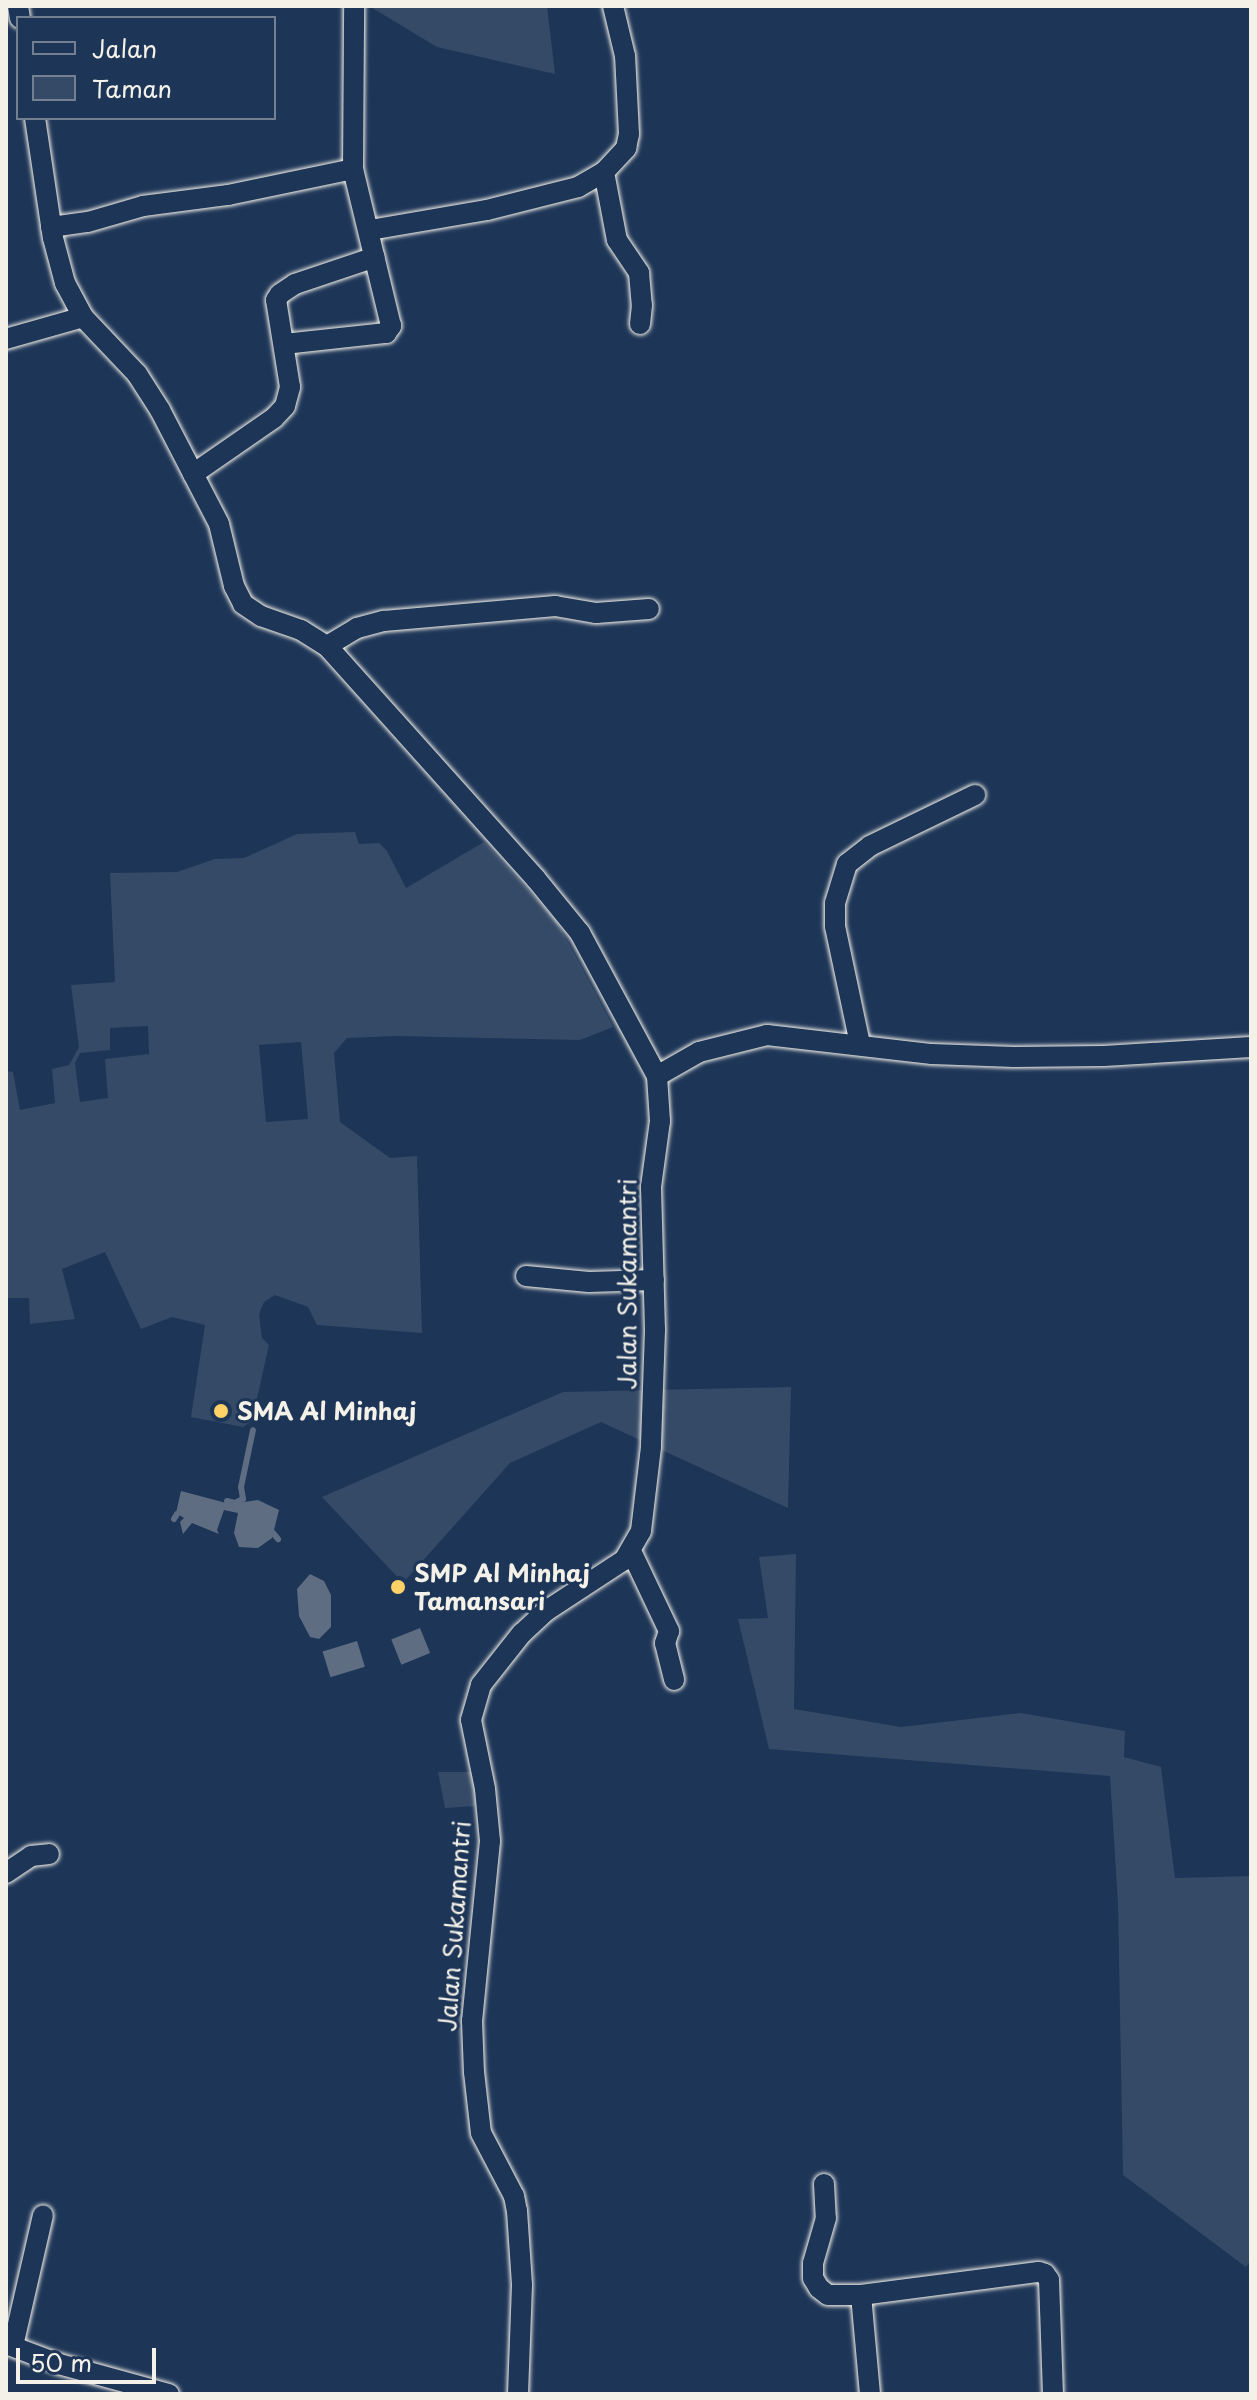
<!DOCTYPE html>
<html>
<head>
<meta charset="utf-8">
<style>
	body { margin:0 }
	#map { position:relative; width:1257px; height:2400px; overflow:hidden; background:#1d3557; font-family:"Playpen Sans",sans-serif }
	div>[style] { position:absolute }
	.green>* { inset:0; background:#354a67 }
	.water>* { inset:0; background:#5e6d82; transform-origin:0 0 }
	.stream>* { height:6px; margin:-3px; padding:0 3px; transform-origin:3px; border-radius:3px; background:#5e6d82 }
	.roads { filter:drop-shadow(0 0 2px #f4f1e8) drop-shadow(0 0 2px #f4f1e8) }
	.minor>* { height:20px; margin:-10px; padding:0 10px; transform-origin:10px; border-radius:10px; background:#1d3557 }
	.dots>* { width:22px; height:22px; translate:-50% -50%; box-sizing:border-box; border:4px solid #1d3557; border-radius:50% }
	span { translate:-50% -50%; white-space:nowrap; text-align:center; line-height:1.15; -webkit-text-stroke:6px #1d3557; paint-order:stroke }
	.street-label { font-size:24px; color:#f4f1e8 }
	.poi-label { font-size:24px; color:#f4f1e8; font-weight:700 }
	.left { translate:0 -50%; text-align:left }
	.frame { position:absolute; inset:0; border:8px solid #f4f1e8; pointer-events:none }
	.legend { position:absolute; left:16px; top:16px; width:260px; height:104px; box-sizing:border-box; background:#1d3557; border:2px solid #738091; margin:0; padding:10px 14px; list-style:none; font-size:24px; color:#f4f1e8 }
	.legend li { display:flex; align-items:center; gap:16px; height:40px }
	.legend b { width:40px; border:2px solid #738091 }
	.scale { position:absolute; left:16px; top:2348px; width:140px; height:36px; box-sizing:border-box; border:4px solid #f4f1e8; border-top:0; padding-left:10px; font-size:24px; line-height:28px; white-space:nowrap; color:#f4f1e8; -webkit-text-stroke:6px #1d3557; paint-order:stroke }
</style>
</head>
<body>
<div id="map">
	<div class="green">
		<i style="clip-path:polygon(369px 6px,547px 6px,555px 74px,437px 47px)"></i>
		<i style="clip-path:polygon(evenodd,355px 832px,359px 844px,379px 843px,387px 851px,406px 888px,484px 842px,556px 920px,613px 1027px,580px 1040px,396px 1036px,347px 1038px,334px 1053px,340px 1122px,390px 1158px,417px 1156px,422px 1333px,317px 1325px,308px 1307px,275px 1295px,264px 1302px,259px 1314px,262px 1338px,269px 1345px,252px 1421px,243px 1427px,191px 1417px,205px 1325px,172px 1317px,141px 1329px,105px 1252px,62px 1269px,75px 1319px,30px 1324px,29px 1298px,6px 1298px,6px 1071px,13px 1072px,20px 1110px,55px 1103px,52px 1069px,69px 1065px,79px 1047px,71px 985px,115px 982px,110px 873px,177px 872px,215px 859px,244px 858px,297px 834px,355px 832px,148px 1026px,149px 1054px,105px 1059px,108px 1098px,80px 1102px,75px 1063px,80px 1053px,110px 1050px,110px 1028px,148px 1026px,355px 832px,301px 1042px,308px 1119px,266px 1122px,259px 1045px,301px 1042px)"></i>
		<i style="clip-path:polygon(791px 1387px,788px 1508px,601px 1422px,510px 1463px,403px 1583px,322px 1497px,563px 1392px)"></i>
		<i style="clip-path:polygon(796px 1554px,794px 1709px,901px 1727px,1021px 1713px,1125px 1731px,1124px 1757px,1161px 1767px,1175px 1878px,1251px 1876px,1251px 2260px,1246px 2267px,1123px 2175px,1118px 1904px,1110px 1776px,769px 1749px,738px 1619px,768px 1618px,759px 1557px)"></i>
		<i style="clip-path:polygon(438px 1772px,473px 1772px,476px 1806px,445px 1808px)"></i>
	</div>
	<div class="water">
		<i style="clip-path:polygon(181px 1491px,230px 1504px,258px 1500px,279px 1510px,272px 1538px,258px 1548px,239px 1547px,234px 1533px,238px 1513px,224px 1510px,217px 1530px,219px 1534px,192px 1523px,183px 1534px,180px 1522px,184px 1518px,176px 1513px)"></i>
		<i style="clip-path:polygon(310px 1574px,324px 1581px,331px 1595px,331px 1627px,319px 1639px,310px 1637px,299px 1616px,297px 1589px)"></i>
		<i style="left:420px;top:1628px;width:27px;height:31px;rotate:68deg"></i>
		<i style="left:357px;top:1641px;width:27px;height:36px;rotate:73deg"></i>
	</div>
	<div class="stream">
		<i style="left:227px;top:1501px;width:8px;rotate:14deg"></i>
		<i style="left:235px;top:1503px;width:9px;rotate:-27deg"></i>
		<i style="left:243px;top:1499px;width:12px;rotate:-99deg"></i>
		<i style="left:241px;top:1487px;width:58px;rotate:-78.1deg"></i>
		<i style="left:174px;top:1519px;width:6px;rotate:-59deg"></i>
		<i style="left:273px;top:1533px;width:8px;rotate:50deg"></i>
	</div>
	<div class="roads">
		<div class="minor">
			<i style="left:18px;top:6px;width:12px;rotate:81deg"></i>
			<i style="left:35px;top:118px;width:121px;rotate:81.5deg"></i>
			<i style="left:53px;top:238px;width:47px;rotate:75.1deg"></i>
			<i style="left:65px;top:283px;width:38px;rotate:62deg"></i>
			<i style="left:83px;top:317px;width:79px;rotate:46.5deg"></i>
			<i style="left:137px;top:374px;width:43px;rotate:57.4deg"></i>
			<i style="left:160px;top:410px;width:128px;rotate:62.6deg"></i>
			<i style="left:219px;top:524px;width:64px;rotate:76.4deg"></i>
			<i style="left:234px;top:586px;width:20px;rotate:63deg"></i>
			<i style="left:243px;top:604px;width:22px;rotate:34deg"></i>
			<i style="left:261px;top:616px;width:42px;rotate:19.3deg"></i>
			<i style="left:301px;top:630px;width:31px;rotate:32deg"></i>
			<i style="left:327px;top:646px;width:313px;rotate:48.1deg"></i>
			<i style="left:536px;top:879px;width:70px;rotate:50.8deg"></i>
			<i style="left:580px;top:933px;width:162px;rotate:61.7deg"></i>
			<i style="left:657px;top:1076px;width:45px;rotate:86.2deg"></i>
			<i style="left:660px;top:1121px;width:67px;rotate:97.8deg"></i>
			<i style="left:651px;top:1187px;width:143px;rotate:88.4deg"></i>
			<i style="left:655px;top:1330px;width:117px;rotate:92deg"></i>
			<i style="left:651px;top:1447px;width:85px;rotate:96.8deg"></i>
			<i style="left:641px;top:1531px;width:34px;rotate:120deg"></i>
			<i style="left:624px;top:1560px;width:93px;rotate:146.8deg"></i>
			<i style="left:546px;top:1611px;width:33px;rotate:137deg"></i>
			<i style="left:522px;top:1633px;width:66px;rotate:128.3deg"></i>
			<i style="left:481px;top:1685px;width:36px;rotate:106deg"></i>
			<i style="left:471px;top:1720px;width:70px;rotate:78.5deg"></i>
			<i style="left:485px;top:1789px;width:52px;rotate:84.5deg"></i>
			<i style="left:490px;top:1841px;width:181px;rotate:95.7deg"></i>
			<i style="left:472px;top:2021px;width:51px;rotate:87.8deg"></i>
			<i style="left:474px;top:2072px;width:61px;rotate:83.5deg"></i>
			<i style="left:481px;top:2133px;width:71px;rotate:62.4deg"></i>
			<i style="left:514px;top:2196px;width:15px;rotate:79deg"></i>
			<i style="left:517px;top:2211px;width:74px;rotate:86.1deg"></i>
			<i style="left:522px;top:2285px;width:109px;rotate:92.1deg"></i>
			<i style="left:604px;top:172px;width:69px;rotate:79.2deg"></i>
			<i style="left:617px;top:240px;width:40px;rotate:56deg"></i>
			<i style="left:639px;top:273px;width:32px;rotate:85deg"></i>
			<i style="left:642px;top:305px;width:19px;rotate:96deg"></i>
			<i style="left:51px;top:227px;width:37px;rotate:-8deg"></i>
			<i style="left:88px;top:222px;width:57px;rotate:-16.2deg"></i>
			<i style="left:143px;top:206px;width:86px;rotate:-7.4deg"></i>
			<i style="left:228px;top:195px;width:128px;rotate:-11.7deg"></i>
			<i style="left:370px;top:230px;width:119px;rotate:-9.7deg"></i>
			<i style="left:487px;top:210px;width:94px;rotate:-14.2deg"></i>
			<i style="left:578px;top:187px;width:30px;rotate:-30deg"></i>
			<i style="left:604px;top:172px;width:33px;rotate:-47deg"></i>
			<i style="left:626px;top:148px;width:14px;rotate:-78deg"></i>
			<i style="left:629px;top:134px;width:78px;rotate:-92.9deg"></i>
			<i style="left:625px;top:56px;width:51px;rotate:-103.5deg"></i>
			<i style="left:6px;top:339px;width:80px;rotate:-15.9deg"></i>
			<i style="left:284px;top:344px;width:103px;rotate:-6.2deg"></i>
			<i style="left:386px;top:333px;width:9px;rotate:-54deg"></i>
			<i style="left:391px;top:326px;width:162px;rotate:-103.6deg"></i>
			<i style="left:353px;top:169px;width:163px;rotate:-89.6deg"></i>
			<i style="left:193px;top:474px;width:98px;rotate:-34.7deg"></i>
			<i style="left:274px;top:418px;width:16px;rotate:-47deg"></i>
			<i style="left:285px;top:406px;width:20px;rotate:-75deg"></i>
			<i style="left:290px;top:387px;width:88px;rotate:-99.1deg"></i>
			<i style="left:276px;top:300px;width:7px;rotate:-56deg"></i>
			<i style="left:280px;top:294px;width:18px;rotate:-34deg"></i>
			<i style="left:295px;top:284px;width:84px;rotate:-18.6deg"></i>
			<i style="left:327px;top:646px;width:35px;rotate:-31deg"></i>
			<i style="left:357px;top:628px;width:28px;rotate:-15deg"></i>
			<i style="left:384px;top:621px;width:172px;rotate:-5deg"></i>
			<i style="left:555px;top:606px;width:42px;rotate:9.7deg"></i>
			<i style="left:596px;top:613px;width:53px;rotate:-4.3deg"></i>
			<i style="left:860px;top:1044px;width:121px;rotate:-102deg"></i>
			<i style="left:835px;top:926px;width:23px;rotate:-90deg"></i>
			<i style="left:835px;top:903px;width:41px;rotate:-72.9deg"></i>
			<i style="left:847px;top:864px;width:29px;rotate:-38deg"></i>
			<i style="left:870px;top:846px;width:117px;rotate:-25.9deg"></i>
			<i style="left:657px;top:1076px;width:48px;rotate:-29.7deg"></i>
			<i style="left:699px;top:1052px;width:70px;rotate:-14deg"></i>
			<i style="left:767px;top:1035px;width:166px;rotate:6.6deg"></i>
			<i style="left:932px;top:1054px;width:82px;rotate:2.1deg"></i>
			<i style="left:1014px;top:1057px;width:90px;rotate:-0.6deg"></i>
			<i style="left:1104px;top:1056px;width:147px;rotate:-3.5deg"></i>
			<i style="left:526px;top:1276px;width:63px;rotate:5.4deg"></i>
			<i style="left:589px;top:1282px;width:65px;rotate:-1.8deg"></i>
			<i style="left:631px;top:1551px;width:89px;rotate:64.6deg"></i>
			<i style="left:669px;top:1631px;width:13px;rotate:108deg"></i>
			<i style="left:665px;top:1643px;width:38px;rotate:76deg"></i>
			<i style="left:6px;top:1873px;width:30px;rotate:-34deg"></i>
			<i style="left:31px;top:1856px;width:18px;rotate:-6deg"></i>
			<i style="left:824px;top:2184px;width:34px;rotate:87deg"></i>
			<i style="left:826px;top:2218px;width:47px;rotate:106.1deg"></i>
			<i style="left:813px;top:2263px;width:15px;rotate:90deg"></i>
			<i style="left:813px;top:2278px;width:12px;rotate:59deg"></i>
			<i style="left:819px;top:2288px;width:11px;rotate:38deg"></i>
			<i style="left:828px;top:2295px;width:33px"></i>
			<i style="left:6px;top:2344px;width:57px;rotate:20.7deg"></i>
			<i style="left:59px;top:2364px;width:114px;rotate:15.3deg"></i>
			<i style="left:13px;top:2346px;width:134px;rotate:-77.1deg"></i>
			<i style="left:870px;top:2394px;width:99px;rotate:-95.2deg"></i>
			<i style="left:861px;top:2295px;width:179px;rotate:-7.4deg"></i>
			<i style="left:1039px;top:2272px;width:6px;rotate:18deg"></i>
			<i style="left:1045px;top:2274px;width:7px;rotate:56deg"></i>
			<i style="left:1049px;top:2280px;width:114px;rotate:88deg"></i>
		</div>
	</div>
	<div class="dots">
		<i style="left:221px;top:1411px;background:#ffd166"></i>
		<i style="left:398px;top:1587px;background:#ffd166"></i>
	</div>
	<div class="street-label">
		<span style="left:627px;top:1284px;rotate:-90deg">Jalan Sukamantri</span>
		<span style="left:454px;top:1926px;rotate:-86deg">Jalan Sukamantri</span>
	</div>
	<div class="poi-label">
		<span class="left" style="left:237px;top:1411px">SMA Al Minhaj</span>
		<span class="left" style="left:414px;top:1587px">SMP Al Minhaj<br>Tamansari</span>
	</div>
	<div class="frame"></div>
	<ul class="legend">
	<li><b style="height:10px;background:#1d3557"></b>Jalan</li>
	<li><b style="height:22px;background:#354a67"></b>Taman</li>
	</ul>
	<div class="scale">50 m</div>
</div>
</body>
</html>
